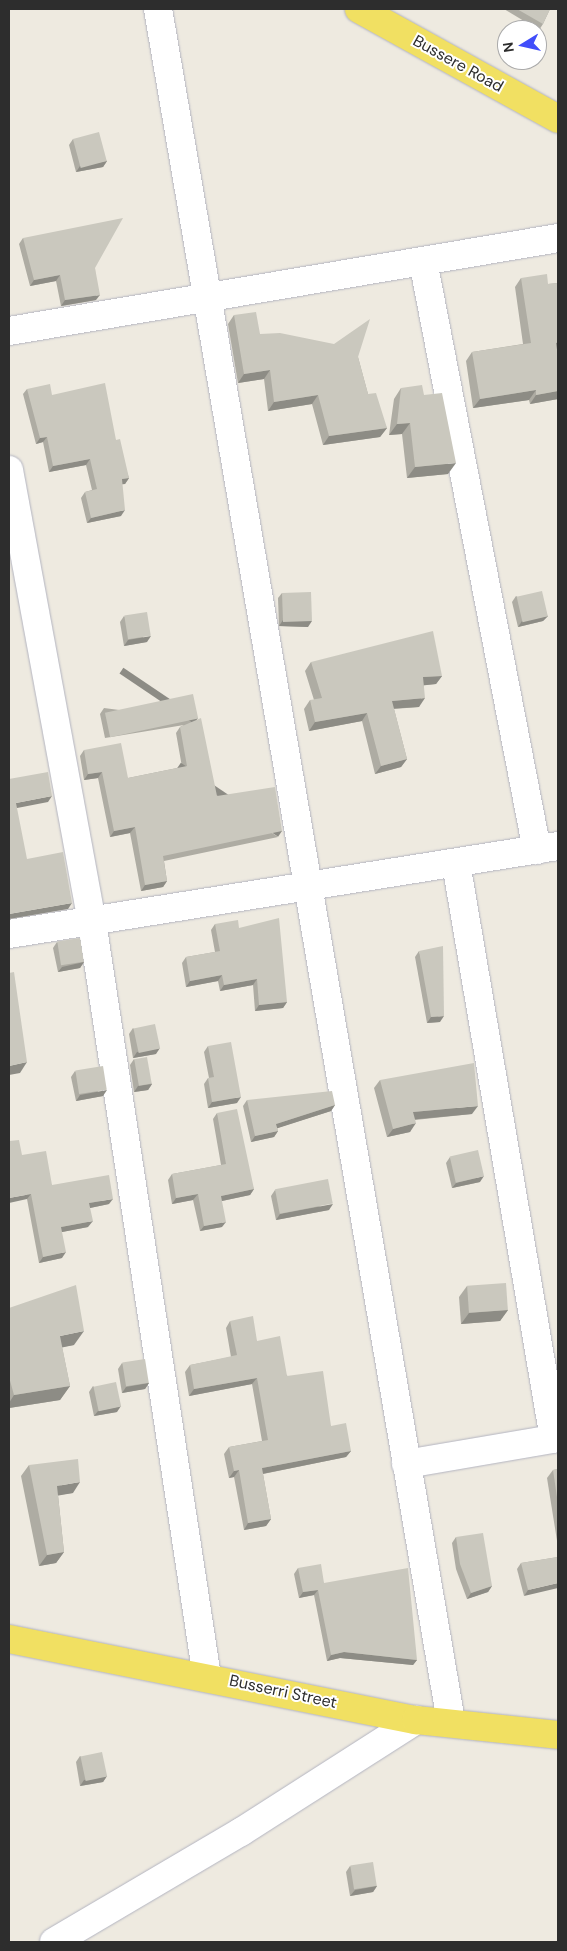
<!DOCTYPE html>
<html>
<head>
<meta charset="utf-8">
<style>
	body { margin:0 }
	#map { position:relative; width:567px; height:1951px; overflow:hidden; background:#eeeae0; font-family:"DM Sans",sans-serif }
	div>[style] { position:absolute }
	.roads { filter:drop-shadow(0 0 1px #b3b4c0) drop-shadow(0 0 1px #b3b4c0) }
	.minor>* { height:28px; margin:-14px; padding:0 14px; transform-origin:14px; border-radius:14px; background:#fff }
	.major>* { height:28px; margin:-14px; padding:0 14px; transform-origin:14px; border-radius:14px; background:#f1e062 }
	.wall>* { inset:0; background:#aeaca3 }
	.shaded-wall>* { inset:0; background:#8d8c85; transform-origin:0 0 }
	.building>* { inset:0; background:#cac8be; transform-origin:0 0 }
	span { translate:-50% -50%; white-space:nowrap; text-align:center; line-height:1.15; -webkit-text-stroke:4px #fff; paint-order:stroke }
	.street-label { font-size:16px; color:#2d2d2d }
	.frame { position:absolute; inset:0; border:10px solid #2d2d2d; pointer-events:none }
	.north { position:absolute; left:497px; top:20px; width:50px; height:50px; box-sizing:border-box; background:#fff; border:1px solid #ababab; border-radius:50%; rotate:261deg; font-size:14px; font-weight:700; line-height:20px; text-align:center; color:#2d2d2d }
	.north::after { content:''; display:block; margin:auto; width:18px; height:22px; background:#414efa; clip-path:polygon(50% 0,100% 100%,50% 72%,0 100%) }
</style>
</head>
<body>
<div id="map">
	<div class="roads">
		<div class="minor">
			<i style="left:158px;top:9px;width:1738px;rotate:80.29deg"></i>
			<i style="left:423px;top:261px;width:600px;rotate:79.05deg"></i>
			<i style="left:9px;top:331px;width:557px;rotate:-9.61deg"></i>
			<i style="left:9px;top:470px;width:460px;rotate:79.6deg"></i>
			<i style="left:92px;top:922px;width:764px;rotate:81.34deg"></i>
			<i style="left:456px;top:863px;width:584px;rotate:80.34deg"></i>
			<i style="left:9px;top:934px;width:556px;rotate:-9.11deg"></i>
			<i style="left:406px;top:1464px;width:154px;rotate:-9.7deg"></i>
			<i style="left:54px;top:1942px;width:217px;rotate:-30.5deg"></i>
			<i style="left:241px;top:1832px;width:208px;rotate:-32.6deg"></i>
		</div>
		<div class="major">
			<i style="left:359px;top:9px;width:227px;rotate:28.9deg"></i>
			<i style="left:9px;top:1639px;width:415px;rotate:11.3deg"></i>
			<i style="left:416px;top:1720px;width:143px;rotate:6deg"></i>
		</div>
	</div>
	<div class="wall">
		<i style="clip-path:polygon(504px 9px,550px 9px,543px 24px,539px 30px)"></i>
		<i style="clip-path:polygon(73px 139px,107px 161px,103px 167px,76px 172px,69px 145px)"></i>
		<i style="clip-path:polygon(23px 238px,95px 268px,96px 300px,61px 306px,56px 281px,30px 286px,19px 244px)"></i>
		<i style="clip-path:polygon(521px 278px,548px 284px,558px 283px,558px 350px,557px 350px,558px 399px,530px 404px,529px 400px,473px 408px,466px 361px,472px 352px,523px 344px,515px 287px)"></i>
		<i style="clip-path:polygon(234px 315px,260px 334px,358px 357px,368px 394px,387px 428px,380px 437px,323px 445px,312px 404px,268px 411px,264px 379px,238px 383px,228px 324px)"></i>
		<i style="clip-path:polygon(401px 388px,424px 395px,448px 474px,407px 478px,402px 434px,389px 435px,394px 399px)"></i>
		<i style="clip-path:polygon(27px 389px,52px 395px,116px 440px,129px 478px,125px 484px,122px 484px,121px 516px,87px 523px,81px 498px,85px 492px,92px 490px,86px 465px,49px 472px,43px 442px,36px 444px,23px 394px)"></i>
		<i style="clip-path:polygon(282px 593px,308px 627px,279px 626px,278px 598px)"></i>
		<i style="clip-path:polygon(516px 596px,548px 616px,543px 621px,518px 627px,512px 602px)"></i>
		<i style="clip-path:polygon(124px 616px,147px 642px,124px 646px,120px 622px)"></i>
		<i style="clip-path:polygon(311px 662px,442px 676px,436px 684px,424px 685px,419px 707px,394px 709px,407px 759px,401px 767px,375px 774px,362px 721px,309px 731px,304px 709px,310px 700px,314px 700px,305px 671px)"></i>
		<i style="clip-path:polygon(104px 708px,196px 720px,217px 796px,278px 837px,164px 861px,167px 881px,163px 887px,141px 891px,130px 833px,110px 837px,98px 778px,84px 780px,80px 756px,84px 750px,128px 778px,182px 767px,176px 733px,180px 727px,184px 725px,105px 738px,100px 714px)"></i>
		<i style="clip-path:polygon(215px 924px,239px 928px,287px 1002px,283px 1008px,255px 1011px,253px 985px,220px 991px,218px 981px,186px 987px,182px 963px,186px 957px,215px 952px,211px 930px)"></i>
		<i style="clip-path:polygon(57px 942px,84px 962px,80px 968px,58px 972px,53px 948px)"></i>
		<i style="clip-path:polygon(419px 951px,440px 1022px,427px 1023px,415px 957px)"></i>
		<i style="clip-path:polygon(133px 1028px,156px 1054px,133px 1058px,129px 1034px)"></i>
		<i style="clip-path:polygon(208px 1046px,237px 1103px,208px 1108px,204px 1084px,208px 1078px,209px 1078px,204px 1052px)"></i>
		<i style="clip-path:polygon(134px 1059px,152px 1084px,148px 1090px,134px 1092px,130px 1065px)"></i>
		<i style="clip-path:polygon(75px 1071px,103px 1096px,76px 1101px,71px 1077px)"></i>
		<i style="clip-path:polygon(380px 1080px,472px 1114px,415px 1120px,410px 1132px,387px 1137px,374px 1088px)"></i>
		<i style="clip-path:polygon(247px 1100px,335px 1105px,331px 1111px,277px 1128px,278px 1131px,274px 1137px,251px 1142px,243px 1106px)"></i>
		<i style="clip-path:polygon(217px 1113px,254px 1189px,250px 1195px,222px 1201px,222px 1227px,200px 1231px,193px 1200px,172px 1204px,168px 1180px,172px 1174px,221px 1165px,213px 1119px)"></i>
		<i style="clip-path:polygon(22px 1155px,52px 1185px,109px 1204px,90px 1208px,88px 1227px,62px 1232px,62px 1258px,39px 1263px,27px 1199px)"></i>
		<i style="clip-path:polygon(450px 1157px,480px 1182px,452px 1188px,446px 1163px)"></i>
		<i style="clip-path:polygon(275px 1190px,329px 1210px,276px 1220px,271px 1196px)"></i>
		<i style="clip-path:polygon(467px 1286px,508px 1310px,500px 1321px,461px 1324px,459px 1297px)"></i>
		<i style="clip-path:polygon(9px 1308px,74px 1345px,62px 1347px,70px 1386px,60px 1400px,9px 1408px)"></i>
		<i style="clip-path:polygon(230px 1321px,257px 1341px,331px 1426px,351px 1451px,346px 1457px,263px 1474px,271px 1519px,266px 1526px,244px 1530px,234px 1477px,229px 1478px,224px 1454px,229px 1447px,262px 1441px,252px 1384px,189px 1396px,185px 1372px,190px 1365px,231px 1357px,226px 1328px)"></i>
		<i style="clip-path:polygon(122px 1363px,149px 1383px,145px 1389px,122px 1393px,118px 1369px)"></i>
		<i style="clip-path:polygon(93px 1386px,117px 1412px,94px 1416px,89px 1392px)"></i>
		<i style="clip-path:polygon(29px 1465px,73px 1493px,58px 1495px,64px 1552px,56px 1563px,39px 1566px,21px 1476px)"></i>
		<i style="clip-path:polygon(558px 1469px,558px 1547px,547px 1478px,553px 1470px)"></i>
		<i style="clip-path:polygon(456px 1537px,492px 1586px,488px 1592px,467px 1599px,456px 1569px,452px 1543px)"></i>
		<i style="clip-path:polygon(558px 1557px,524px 1596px,517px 1569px,521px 1563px)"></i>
		<i style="clip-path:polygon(298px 1568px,324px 1583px,417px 1660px,413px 1665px,340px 1658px,327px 1661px,314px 1595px,299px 1598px,294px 1574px)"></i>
		<i style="clip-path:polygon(80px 1756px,107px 1776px,103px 1782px,80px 1786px,76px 1762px)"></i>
		<i style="clip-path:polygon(350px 1866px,377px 1886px,373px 1892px,350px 1896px,346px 1872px)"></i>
	</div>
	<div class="shaded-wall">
		<i style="clip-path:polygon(107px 161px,103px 167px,76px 172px,80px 166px)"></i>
		<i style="clip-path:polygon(60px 275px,56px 281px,30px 286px,34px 280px)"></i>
		<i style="clip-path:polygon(100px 295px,96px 300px,61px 306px,65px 300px)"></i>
		<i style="clip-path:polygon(558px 342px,558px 350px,549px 352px,556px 343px)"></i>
		<i style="clip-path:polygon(270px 370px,264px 379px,238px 383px,244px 374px)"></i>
		<i style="clip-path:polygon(536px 390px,529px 400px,473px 408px,480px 399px)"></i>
		<i style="clip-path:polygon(558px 391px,558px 399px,530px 404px,536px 395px)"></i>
		<i style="clip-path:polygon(318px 395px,312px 404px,268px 411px,274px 402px)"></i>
		<i style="clip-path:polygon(410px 423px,402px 434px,389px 435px,397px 424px)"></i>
		<i style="clip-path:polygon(387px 428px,380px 437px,323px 445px,329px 436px)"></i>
		<i style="clip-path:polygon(47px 437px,43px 442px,36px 444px,40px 438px)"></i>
		<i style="clip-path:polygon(90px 459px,86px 465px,49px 472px,53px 466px)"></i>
		<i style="clip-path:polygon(456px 463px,448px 474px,407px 478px,415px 467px)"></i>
		<i style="clip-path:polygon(129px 478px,125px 484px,117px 485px,122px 479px)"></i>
		<i style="clip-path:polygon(125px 510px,121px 516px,87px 523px,91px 518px)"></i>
		<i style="clip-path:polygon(548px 616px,543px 621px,518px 627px,522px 621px)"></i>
		<i style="clip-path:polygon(283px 620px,312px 621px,308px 627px,279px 626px)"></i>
		<i style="clip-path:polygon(151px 636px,147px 642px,124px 646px,128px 640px)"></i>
		<i style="clip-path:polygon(442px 676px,436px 684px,418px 686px,423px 677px)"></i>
		<i style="clip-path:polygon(425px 698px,419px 707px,386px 709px,392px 701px)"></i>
		<i style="clip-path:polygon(367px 713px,362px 721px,309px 731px,315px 722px)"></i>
		<i style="left:198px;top:718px;width:7px;height:90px;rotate:124deg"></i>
		<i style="clip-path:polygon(407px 759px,401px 767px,375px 774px,381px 766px)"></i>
		<i style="clip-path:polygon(102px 772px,98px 778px,84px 780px,88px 774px)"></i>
		<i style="clip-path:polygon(52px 796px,48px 802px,12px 809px,16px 803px)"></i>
		<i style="clip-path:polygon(135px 827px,130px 833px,110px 837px,114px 831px)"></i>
		<i style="left:282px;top:831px;width:7px;height:122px;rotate:124deg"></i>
		<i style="clip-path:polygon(167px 881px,163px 887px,141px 891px,145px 885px)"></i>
		<i style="clip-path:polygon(72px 903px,68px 909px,9px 919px,9px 914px)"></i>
		<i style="clip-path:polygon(84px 962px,80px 968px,58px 972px,62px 967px)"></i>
		<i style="clip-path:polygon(222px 975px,218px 981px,186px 987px,190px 981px)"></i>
		<i style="clip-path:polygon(257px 979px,253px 985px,220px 991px,224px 985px)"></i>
		<i style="clip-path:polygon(287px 1002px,283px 1008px,255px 1011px,259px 1005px)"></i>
		<i style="clip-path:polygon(444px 1016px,440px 1022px,427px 1023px,431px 1017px)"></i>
		<i style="clip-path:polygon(160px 1048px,156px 1054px,133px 1058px,137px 1052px)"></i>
		<i style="clip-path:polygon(27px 1062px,20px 1073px,9px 1075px,9px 1066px)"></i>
		<i style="clip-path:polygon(152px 1084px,148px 1090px,134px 1092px,138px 1086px)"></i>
		<i style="clip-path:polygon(107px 1090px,103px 1096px,76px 1101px,80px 1095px)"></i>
		<i style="clip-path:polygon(241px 1097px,237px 1103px,208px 1108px,212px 1102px)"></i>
		<i style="clip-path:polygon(335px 1105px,331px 1111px,272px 1130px,276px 1124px)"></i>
		<i style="clip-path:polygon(478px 1106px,472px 1114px,408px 1120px,413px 1112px)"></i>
		<i style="clip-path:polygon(416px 1123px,410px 1132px,387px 1137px,393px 1129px)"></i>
		<i style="clip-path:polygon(278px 1131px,274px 1137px,251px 1142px,255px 1136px)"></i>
		<i style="clip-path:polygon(484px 1176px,480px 1182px,452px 1188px,456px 1183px)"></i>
		<i style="clip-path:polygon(254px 1189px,250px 1195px,217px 1202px,221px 1196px)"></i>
		<i style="clip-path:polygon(31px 1194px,27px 1199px,9px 1203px,9px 1198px)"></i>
		<i style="clip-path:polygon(198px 1194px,193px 1200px,172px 1204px,176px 1198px)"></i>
		<i style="clip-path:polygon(113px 1199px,109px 1204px,85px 1209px,89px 1203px)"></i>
		<i style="clip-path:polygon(333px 1204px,329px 1210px,276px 1220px,280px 1214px)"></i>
		<i style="clip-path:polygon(93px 1221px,88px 1227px,57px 1233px,61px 1227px)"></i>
		<i style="clip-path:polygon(226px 1222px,222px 1227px,200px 1231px,204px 1226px)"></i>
		<i style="clip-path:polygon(66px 1252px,62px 1258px,39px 1263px,43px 1257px)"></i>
		<i style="clip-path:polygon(508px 1310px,500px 1321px,461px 1324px,469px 1313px)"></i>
		<i style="clip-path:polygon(84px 1331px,74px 1345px,50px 1350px,60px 1336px)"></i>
		<i style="clip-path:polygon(257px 1378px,252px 1384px,189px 1396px,194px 1389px)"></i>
		<i style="clip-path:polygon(149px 1383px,145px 1389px,122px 1393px,126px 1387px)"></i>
		<i style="clip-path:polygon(70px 1386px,60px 1400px,9px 1408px,9px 1403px,14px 1395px)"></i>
		<i style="clip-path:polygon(121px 1406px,117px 1412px,94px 1416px,98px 1411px)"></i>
		<i style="clip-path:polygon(351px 1451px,346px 1457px,257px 1475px,262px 1468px)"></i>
		<i style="clip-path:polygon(239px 1470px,234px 1477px,229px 1478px,234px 1471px)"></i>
		<i style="clip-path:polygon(80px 1482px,73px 1493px,50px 1497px,57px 1486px)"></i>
		<i style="clip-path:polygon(271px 1519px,266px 1526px,244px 1530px,248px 1523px)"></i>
		<i style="clip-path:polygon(64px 1552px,56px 1563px,39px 1566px,47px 1555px)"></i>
		<i style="clip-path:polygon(558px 1583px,558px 1588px,524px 1596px,528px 1590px)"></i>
		<i style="clip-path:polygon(492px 1586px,488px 1592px,467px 1599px,471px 1593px)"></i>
		<i style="clip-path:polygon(318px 1590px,314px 1595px,299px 1598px,303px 1592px)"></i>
		<i style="clip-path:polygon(344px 1652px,417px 1660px,413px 1665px,340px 1658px,327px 1661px,331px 1655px)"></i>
		<i style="clip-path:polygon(107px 1776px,103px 1782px,80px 1786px,84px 1780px)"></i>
		<i style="clip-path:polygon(377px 1886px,373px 1892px,350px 1896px,355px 1890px)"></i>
	</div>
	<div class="building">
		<i style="clip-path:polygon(517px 9px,550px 9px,543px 24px)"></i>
		<i style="left:99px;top:132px;width:30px;height:27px;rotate:75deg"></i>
		<i style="clip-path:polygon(123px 218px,95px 268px,100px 295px,65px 300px,60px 275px,34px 280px,23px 238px)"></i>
		<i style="clip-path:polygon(547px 274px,548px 284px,558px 283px,558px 342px,556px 343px,558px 356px,558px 391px,536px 395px,536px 390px,480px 399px,472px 352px,531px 343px,521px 278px)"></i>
		<i style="clip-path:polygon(256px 312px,260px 334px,280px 333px,334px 344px,370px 319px,358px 357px,368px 394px,376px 393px,387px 428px,329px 436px,318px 395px,274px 402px,270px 370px,244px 374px,234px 315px)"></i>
		<i style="clip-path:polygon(105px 383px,116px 440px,120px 439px,129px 478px,122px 479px,125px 510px,91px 518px,85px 492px,97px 489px,90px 459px,53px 466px,47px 437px,40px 438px,27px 389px,50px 384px,52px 395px)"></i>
		<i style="clip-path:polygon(422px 385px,424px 395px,442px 393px,456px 463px,415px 467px,410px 423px,397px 424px,401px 388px)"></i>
		<i style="left:542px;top:591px;width:26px;height:26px;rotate:77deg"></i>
		<i style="left:311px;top:592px;width:29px;height:29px;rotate:88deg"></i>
		<i style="left:147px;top:612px;width:24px;height:23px;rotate:81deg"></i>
		<i style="clip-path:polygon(433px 631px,442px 676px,423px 677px,425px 698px,392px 701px,407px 759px,381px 766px,367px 713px,315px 722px,310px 700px,322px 698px,311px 662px)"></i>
		<i style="left:193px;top:694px;width:25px;height:90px;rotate:78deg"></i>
		<i style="clip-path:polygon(201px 718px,217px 796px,275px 787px,282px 831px,163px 856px,167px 881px,145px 885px,135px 827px,114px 831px,102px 772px,88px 774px,84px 750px,121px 743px,128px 778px,187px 766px,180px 727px)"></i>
		<i style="clip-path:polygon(48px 772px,52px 796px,16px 803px,27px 859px,63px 852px,72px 903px,9px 914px,9px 779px)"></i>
		<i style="clip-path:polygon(279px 918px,287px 1002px,259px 1005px,257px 979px,224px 985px,222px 975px,190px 981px,186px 957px,220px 951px,215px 924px,238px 920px,239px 928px)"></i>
		<i style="left:80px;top:938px;width:24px;height:23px;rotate:81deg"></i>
		<i style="clip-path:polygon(443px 946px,444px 1016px,431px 1017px,419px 951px)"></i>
		<i style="clip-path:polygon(14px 972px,27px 1062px,9px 1066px,9px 973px)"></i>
		<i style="left:155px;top:1024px;width:25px;height:22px;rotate:78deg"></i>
		<i style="clip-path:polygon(231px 1042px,241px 1097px,212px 1102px,208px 1078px,214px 1077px,208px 1046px)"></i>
		<i style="left:147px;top:1057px;width:27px;height:13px;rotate:80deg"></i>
		<i style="clip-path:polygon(474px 1063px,478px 1106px,413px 1112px,416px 1123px,393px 1129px,380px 1080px)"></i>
		<i style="left:103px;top:1066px;width:24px;height:28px;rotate:81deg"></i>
		<i style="clip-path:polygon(332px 1091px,335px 1105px,276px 1124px,278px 1131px,255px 1136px,247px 1100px)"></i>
		<i style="clip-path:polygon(237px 1109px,254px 1189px,221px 1196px,226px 1222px,204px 1226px,198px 1194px,176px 1198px,172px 1174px,226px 1164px,217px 1113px)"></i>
		<i style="clip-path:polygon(19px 1140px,22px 1155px,46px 1151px,52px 1185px,109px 1175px,113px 1199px,89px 1203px,93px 1221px,61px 1227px,66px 1252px,43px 1257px,31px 1194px,9px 1198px,9px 1141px)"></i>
		<i style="left:478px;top:1150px;width:27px;height:29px;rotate:77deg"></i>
		<i style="left:328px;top:1179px;width:25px;height:54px;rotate:79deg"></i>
		<i style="left:506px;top:1283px;width:27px;height:39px;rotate:86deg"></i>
		<i style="clip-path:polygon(76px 1285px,84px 1331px,60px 1336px,70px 1386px,14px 1395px,9px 1377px,9px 1308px)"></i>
		<i style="clip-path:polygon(253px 1316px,257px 1341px,280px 1336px,287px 1376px,323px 1371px,331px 1426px,346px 1423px,351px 1451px,262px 1468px,271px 1519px,248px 1523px,239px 1470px,234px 1471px,229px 1447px,268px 1440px,257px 1378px,194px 1389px,190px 1365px,237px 1355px,230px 1321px)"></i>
		<i style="left:145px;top:1359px;width:24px;height:23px;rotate:81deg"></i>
		<i style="left:116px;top:1382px;width:25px;height:23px;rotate:78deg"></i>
		<i style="clip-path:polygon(78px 1459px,80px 1482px,57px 1486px,64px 1552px,47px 1555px,29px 1465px)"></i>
		<i style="clip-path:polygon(558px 1469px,558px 1504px,553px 1470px)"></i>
		<i style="clip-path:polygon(483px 1533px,492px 1586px,471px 1593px,460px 1564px,456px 1537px)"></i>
		<i style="clip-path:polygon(558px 1557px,558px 1583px,528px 1590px,521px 1563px)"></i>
		<i style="clip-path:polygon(321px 1564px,324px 1583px,408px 1568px,417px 1660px,344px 1652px,331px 1655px,318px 1590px,303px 1592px,298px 1568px)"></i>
		<i style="left:102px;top:1752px;width:25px;height:22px;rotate:78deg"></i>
		<i style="left:373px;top:1862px;width:24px;height:23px;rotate:81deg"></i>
	</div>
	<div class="street-label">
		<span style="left:458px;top:64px;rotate:29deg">Bussere Road</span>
		<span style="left:283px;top:1692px;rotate:12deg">Busserri Street</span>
	</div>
	<div class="frame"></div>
	<div class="north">N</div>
</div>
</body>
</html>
